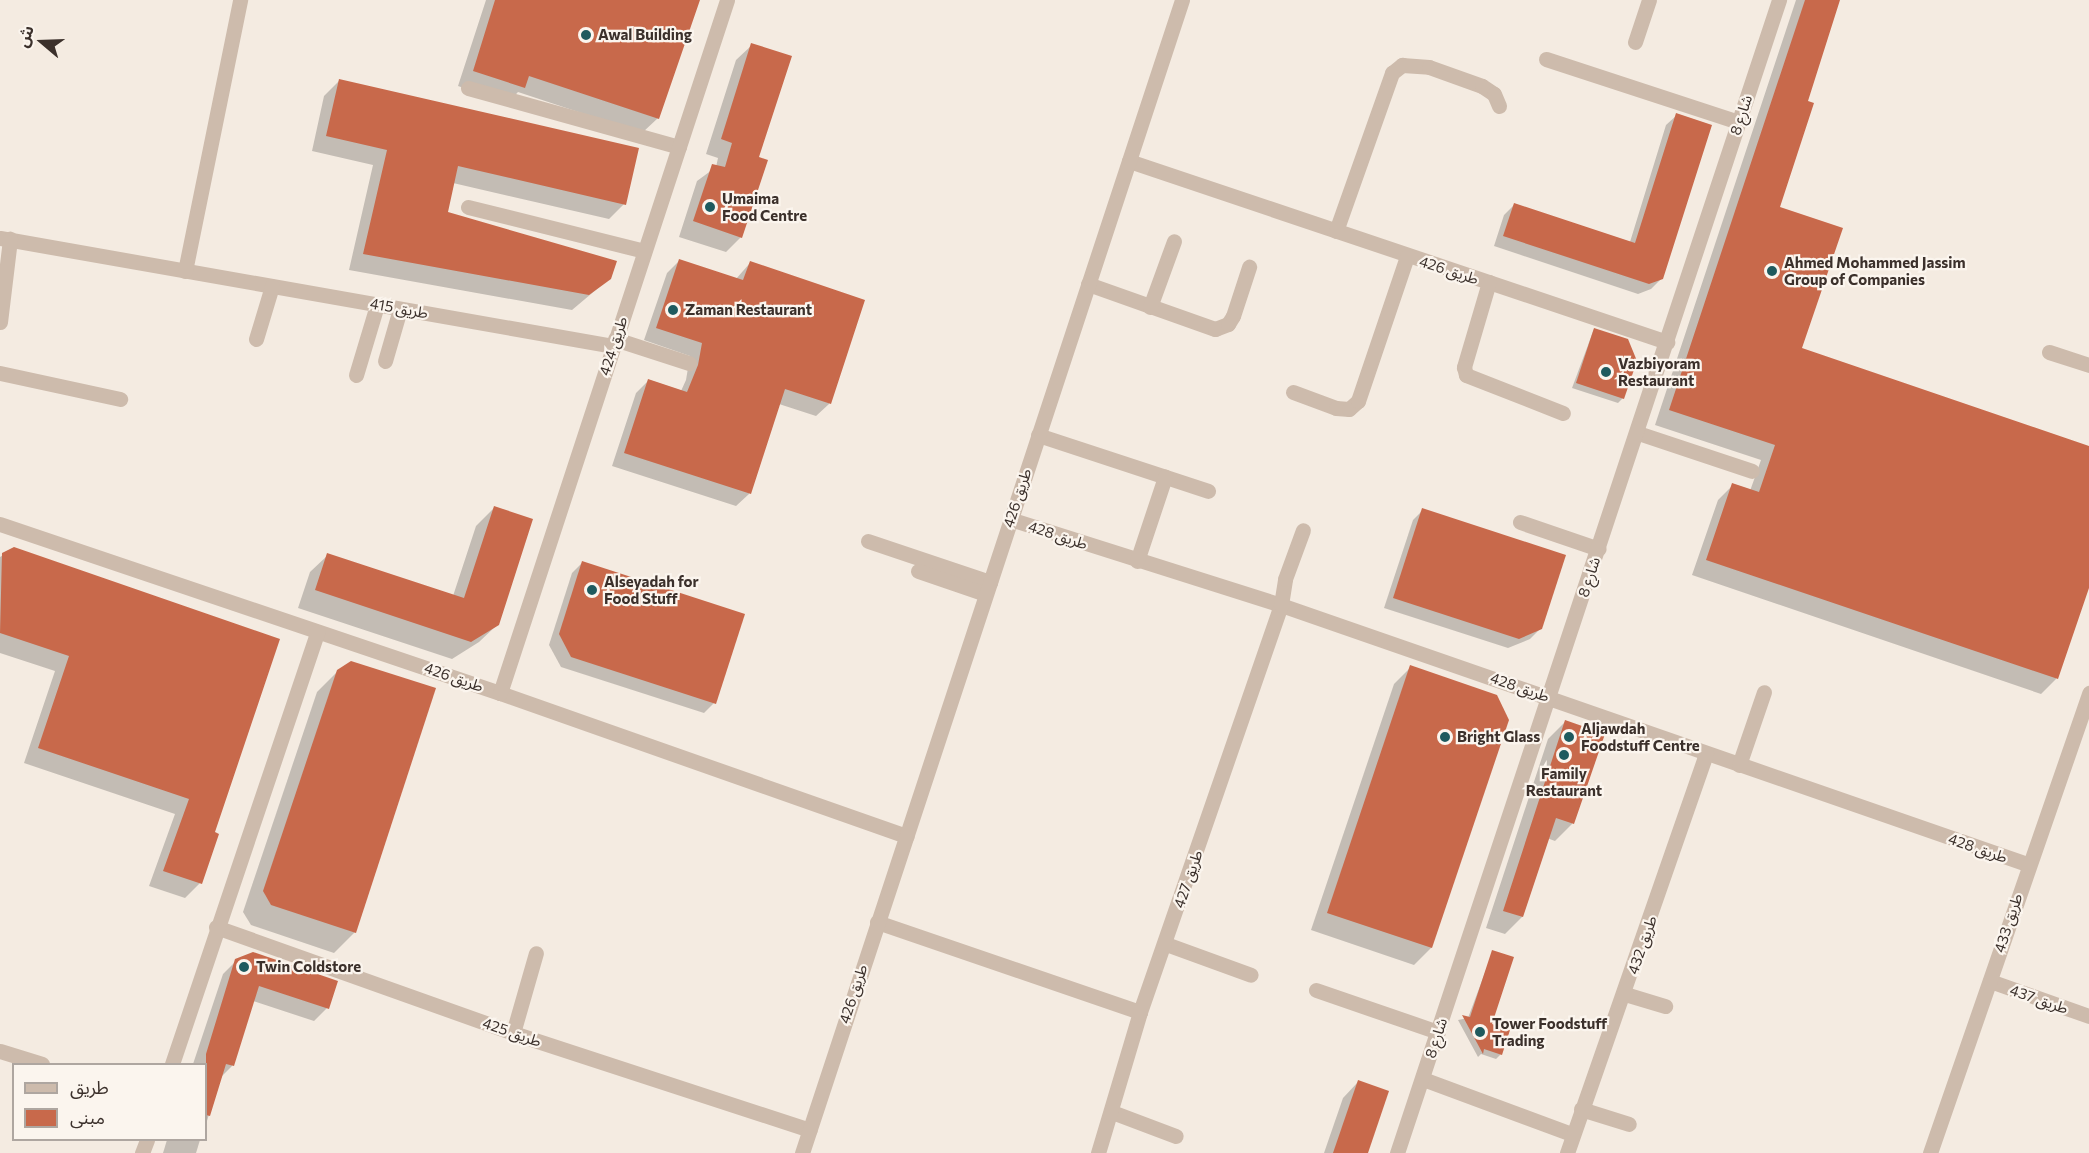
<!DOCTYPE html>
<html>
<head>
<meta charset="utf-8">
<style>
	body { margin:0 }
	#map { position:relative; width:2089px; height:1153px; overflow:hidden; background:#f4ebe1; font-family:Commissioner,"Noto Sans Arabic",sans-serif }
	div>[style] { position:absolute }
	.shadow>* { inset:0; background:#0003 }
	.building>* { inset:0; background:#c8694b }
	.minor>* { height:15px; margin:-7.5px; padding:0 7.5px; transform-origin:7.5px; border-radius:7.5px; background:#cdbbac }
	.dots>* { width:16px; height:16px; translate:-50% -50%; box-sizing:border-box; border:3px solid #fbf5ee; border-radius:50% }
	span { translate:-50% -50%; white-space:nowrap; text-align:center; line-height:1.15; -webkit-text-stroke:4.5px #fbf5ee; paint-order:stroke }
	.poi-label { font-size:15px; color:#3b302b; font-weight:700 }
	.left { translate:0 -50%; text-align:left }
	.street-label { font-size:15px; color:#3b302b }
	.legend { position:absolute; left:12px; top:1063px; width:195px; height:78px; box-sizing:border-box; background:#fbf5ee; border:2px solid #aea6a0; margin:0; padding:8px 10px; list-style:none; font-size:18px; color:#3b302b }
	.legend li { display:flex; align-items:center; gap:12px; height:30px }
	.legend b { width:30px; border:2px solid #aea6a0 }
	.north { position:absolute; left:12px; top:12px; width:60px; height:60px; -webkit-text-stroke:4px #fbf5ee; paint-order:stroke; rotate:289deg; font-size:16px; font-weight:700; line-height:24px; text-align:center; color:#3b302b }
	.north::after { content:''; display:block; margin:auto; width:21px; height:27px; background:#3b302b; clip-path:polygon(50% 0,100% 100%,50% 72%,0 100%) }
</style>
</head>
<body>
<div id="map">
	<div class="shadow">
		<i style="clip-path:polygon(486px 0,698px 0,658px 118px,642px 133px,518px 92px,508px 103px,458px 86px)"></i>
		<i style="clip-path:polygon(1796px 0,1839px 0,1806px 102px,1778px 208px,1800px 349px,2089px 447px,2089px 583px,2056px 679px,2041px 694px,1692px 575px,1718px 500px,1733px 485px,1750px 491px,1761px 460px,1655px 425px)"></i>
		<i style="clip-path:polygon(752px 45px,757px 158px,741px 237px,726px 252px,679px 237px,697px 181px,716px 167px,718px 158px,706px 154px,736px 60px)"></i>
		<i style="clip-path:polygon(340px 80px,624px 204px,609px 219px,453px 183px,447px 213px,610px 278px,572px 310px,349px 270px,373px 165px,312px 151px,324px 96px)"></i>
		<i style="clip-path:polygon(1677px 115px,1662px 278px,1651px 289px,1638px 294px,1494px 246px,1504px 215px,1515px 204px,1630px 242px,1666px 125px)"></i>
		<i style="clip-path:polygon(680px 260px,736px 279px,750px 263px,863px 300px,829px 404px,816px 416px,779px 404px,749px 494px,736px 506px,612px 466px,636px 393px,649px 380px,681px 391px,686px 380px,690px 356px,644px 340px,667px 273px)"></i>
		<i style="clip-path:polygon(1594px 329px,1623px 398px,1618px 403px,1572px 388px)"></i>
		<i style="clip-path:polygon(494px 508px,498px 624px,479px 642px,452px 659px,298px 608px,310px 572px,328px 555px,453px 596px,476px 526px)"></i>
		<i style="clip-path:polygon(1423px 510px,1541px 628px,1530px 639px,1508px 648px,1384px 608px,1413px 520px)"></i>
		<i style="clip-path:polygon(14px 549px,213px 833px,200px 883px,185px 898px,149px 886px,175px 814px,24px 763px,55px 671px,0 653px,0 557px)"></i>
		<i style="clip-path:polygon(582px 563px,714px 703px,704px 713px,561px 667px,549px 645px,572px 573px)"></i>
		<i style="clip-path:polygon(1411px 667px,1431px 948px,1414px 965px,1311px 930px,1394px 684px)"></i>
		<i style="clip-path:polygon(338px 671px,355px 932px,334px 953px,251px 925px,243px 912px,317px 692px)"></i>
		<i style="clip-path:polygon(1565px 722px,1603px 734px,1572px 824px,1555px 841px,1547px 838px,1522px 917px,1505px 934px,1486px 928px,1548px 739px)"></i>
		<i style="clip-path:polygon(1493px 951px,1490px 1025px,1501px 1054px,1496px 1059px,1481px 1054px,1478px 1057px,1458px 1020px,1468px 1018px)"></i>
		<i style="clip-path:polygon(236px 961px,327px 1008px,314px 1021px,253px 1001px,232px 1066px,221px 1077px,206px 1124px,206px 1064px,193px 1064px,223px 974px)"></i>
		<i style="clip-path:polygon(1358px 1082px,1367px 1153px,1324px 1153px,1343px 1098px)"></i>
		<i style="clip-path:polygon(167px 1140px,200px 1140px,196px 1153px,163px 1153px)"></i>
	</div>
	<div class="building">
		<i style="clip-path:polygon(495px 0,700px 0,659px 119px,529px 76px,525px 88px,473px 71px)"></i>
		<i style="clip-path:polygon(1805px 0,1840px 0,1808px 101px,1814px 103px,1780px 207px,1843px 228px,1802px 348px,2089px 446px,2089px 588px,2058px 679px,1706px 560px,1732px 483px,1759px 492px,1775px 445px,1669px 410px)"></i>
		<i style="clip-path:polygon(751px 43px,792px 56px,759px 157px,768px 160px,742px 238px,693px 221px,712px 164px,725px 167px,732px 143px,721px 139px)"></i>
		<i style="clip-path:polygon(339px 79px,639px 148px,626px 205px,458px 166px,448px 212px,617px 261px,611px 279px,589px 295px,363px 254px,387px 150px,326px 136px)"></i>
		<i style="clip-path:polygon(1676px 113px,1712px 125px,1663px 279px,1649px 284px,1503px 236px,1514px 203px,1635px 243px)"></i>
		<i style="clip-path:polygon(679px 259px,743px 280px,750px 261px,865px 300px,831px 404px,785px 389px,751px 494px,624px 453px,648px 379px,687px 392px,698px 365px,702px 343px,656px 328px)"></i>
		<i style="clip-path:polygon(1594px 328px,1628px 339px,1637px 361px,1624px 399px,1576px 383px)"></i>
		<i style="clip-path:polygon(494px 506px,533px 519px,499px 625px,471px 642px,315px 590px,327px 553px,464px 598px)"></i>
		<i style="clip-path:polygon(1422px 508px,1566px 555px,1542px 629px,1519px 639px,1393px 598px)"></i>
		<i style="clip-path:polygon(14px 547px,280px 639px,215px 832px,219px 834px,202px 884px,163px 871px,189px 799px,38px 748px,69px 656px,0 633px,2px 553px)"></i>
		<i style="clip-path:polygon(582px 561px,745px 614px,716px 704px,571px 657px,559px 634px)"></i>
		<i style="clip-path:polygon(351px 661px,436px 688px,356px 933px,271px 905px,263px 891px,337px 670px)"></i>
		<i style="clip-path:polygon(1410px 665px,1497px 695px,1509px 720px,1432px 948px,1327px 913px)"></i>
		<i style="clip-path:polygon(1565px 720px,1605px 734px,1574px 824px,1556px 818px,1523px 917px,1503px 911px)"></i>
		<i style="clip-path:polygon(1492px 950px,1514px 957px,1492px 1024px,1510px 1030px,1502px 1055px,1484px 1049px,1483px 1054px,1462px 1015px,1470px 1017px)"></i>
		<i style="clip-path:polygon(253px 952px,338px 981px,329px 1009px,259px 986px,234px 1066px,226px 1064px,210px 1116px,206px 1115px,206px 1054px,235px 959px)"></i>
		<i style="clip-path:polygon(1358px 1080px,1389px 1091px,1368px 1153px,1333px 1153px)"></i>
	</div>
	<div class="minor">
		<i style="left:1635px;top:42px;width:44px;rotate:-71.6deg"></i>
		<i style="left:1546px;top:59px;width:203px;rotate:18.1deg"></i>
		<i style="left:468px;top:88px;width:219px;rotate:15.6deg"></i>
		<i style="left:1129px;top:161px;width:568px;rotate:18.59deg"></i>
		<i style="left:468px;top:207px;width:181px;rotate:14deg"></i>
		<i style="left:1336px;top:231px;width:168px;rotate:-70.5deg"></i>
		<i style="left:1392px;top:73px;width:13px;rotate:-39deg"></i>
		<i style="left:1402px;top:65px;width:27px;rotate:4deg"></i>
		<i style="left:1429px;top:67px;width:56px;rotate:19.7deg"></i>
		<i style="left:1482px;top:86px;width:14px;rotate:34deg"></i>
		<i style="left:1494px;top:94px;width:13px;rotate:67deg"></i>
		<i style="left:0;top:238px;width:622px;rotate:9.99deg"></i>
		<i style="left:185px;top:271px;width:277px;rotate:-78.5deg"></i>
		<i style="left:1489px;top:282px;width:89px;rotate:106.4deg"></i>
		<i style="left:1464px;top:367px;width:8px;rotate:76deg"></i>
		<i style="left:1466px;top:375px;width:104px;rotate:21.4deg"></i>
		<i style="left:1088px;top:284px;width:135px;rotate:19.5deg"></i>
		<i style="left:1215px;top:329px;width:14px;rotate:-21deg"></i>
		<i style="left:1228px;top:324px;width:9px;rotate:-58deg"></i>
		<i style="left:1233px;top:316px;width:52px;rotate:-71.9deg"></i>
		<i style="left:1150px;top:307px;width:70px;rotate:-70deg"></i>
		<i style="left:0;top:322px;width:84px;rotate:-83.1deg"></i>
		<i style="left:256px;top:339px;width:55px;rotate:-73.2deg"></i>
		<i style="left:615px;top:339px;width:78px;rotate:18deg"></i>
		<i style="left:2049px;top:352px;width:42px;rotate:18deg"></i>
		<i style="left:385px;top:361px;width:54px;rotate:-73.9deg"></i>
		<i style="left:0;top:373px;width:123px;rotate:12.2deg"></i>
		<i style="left:356px;top:375px;width:73px;rotate:-73.3deg"></i>
		<i style="left:1293px;top:392px;width:46px;rotate:20.4deg"></i>
		<i style="left:1336px;top:408px;width:13px;rotate:4deg"></i>
		<i style="left:1349px;top:409px;width:12px;rotate:-42deg"></i>
		<i style="left:1358px;top:401px;width:153px;rotate:-71.3deg"></i>
		<i style="left:1638px;top:433px;width:120px;rotate:18.4deg"></i>
		<i style="left:1038px;top:435px;width:179px;rotate:18.2deg"></i>
		<i style="left:1010px;top:519px;width:284px;rotate:17.6deg"></i>
		<i style="left:1281px;top:605px;width:790px;rotate:19.15deg"></i>
		<i style="left:1520px;top:522px;width:83px;rotate:18.9deg"></i>
		<i style="left:0;top:524px;width:528px;rotate:18.68deg"></i>
		<i style="left:500px;top:693px;width:431px;rotate:19.4deg"></i>
		<i style="left:868px;top:541px;width:129px;rotate:18.6deg"></i>
		<i style="left:1137px;top:561px;width:89px;rotate:-71.6deg"></i>
		<i style="left:918px;top:571px;width:71px;rotate:18.9deg"></i>
		<i style="left:500px;top:693px;width:729px;rotate:-71.86deg"></i>
		<i style="left:1739px;top:765px;width:77px;rotate:-71.1deg"></i>
		<i style="left:877px;top:922px;width:278px;rotate:18.9deg"></i>
		<i style="left:216px;top:927px;width:315px;rotate:19.6deg"></i>
		<i style="left:513px;top:1033px;width:312px;rotate:18.1deg"></i>
		<i style="left:1166px;top:944px;width:90px;rotate:20deg"></i>
		<i style="left:1990px;top:981px;width:105px;rotate:19.5deg"></i>
		<i style="left:1316px;top:990px;width:129px;rotate:19deg"></i>
		<i style="left:1625px;top:994px;width:42px;rotate:16.7deg"></i>
		<i style="left:513px;top:1033px;width:83px;rotate:-74deg"></i>
		<i style="left:0;top:1051px;width:44px;rotate:17.2deg"></i>
		<i style="left:172px;top:1064px;width:456px;rotate:-71.4deg"></i>
		<i style="left:1423px;top:1079px;width:159px;rotate:20.3deg"></i>
		<i style="left:1581px;top:1109px;width:50px;rotate:17.4deg"></i>
		<i style="left:1112px;top:1112px;width:68px;rotate:20.6deg"></i>
		<i style="left:142px;top:1153px;width:14px;rotate:-69deg"></i>
		<i style="left:802px;top:1153px;width:1214px;rotate:-71.76deg"></i>
		<i style="left:1098px;top:1153px;width:147px;rotate:-73.4deg"></i>
		<i style="left:1140px;top:1012px;width:431px;rotate:-70.9deg"></i>
		<i style="left:1281px;top:605px;width:26px;rotate:-81deg"></i>
		<i style="left:1285px;top:579px;width:52px;rotate:-69.8deg"></i>
		<i style="left:1397px;top:1153px;width:1215px;rotate:-71.67deg"></i>
		<i style="left:1567px;top:1153px;width:423px;rotate:-70.8deg"></i>
		<i style="left:1930px;top:1153px;width:487px;rotate:-70.9deg"></i>
	</div>
	<div class="dots">
		<i style="left:586px;top:35px;background:#1f5a5e"></i>
		<i style="left:710px;top:207px;background:#1f5a5e"></i>
		<i style="left:1772px;top:271px;background:#1f5a5e"></i>
		<i style="left:673px;top:310px;background:#1f5a5e"></i>
		<i style="left:1606px;top:372px;background:#1f5a5e"></i>
		<i style="left:592px;top:590px;background:#1f5a5e"></i>
		<i style="left:1445px;top:737px;background:#1f5a5e"></i>
		<i style="left:1569px;top:737px;background:#1f5a5e"></i>
		<i style="left:1564px;top:755px;background:#1f5a5e"></i>
		<i style="left:244px;top:967px;background:#1f5a5e"></i>
		<i style="left:1480px;top:1032px;background:#1f5a5e"></i>
	</div>
	<div class="poi-label">
		<span class="left" style="left:598px;top:35px">Awal Building</span>
		<span class="left" style="left:722px;top:207px">Umaima<br>Food Centre</span>
		<span class="left" style="left:1784px;top:271px">Ahmed Mohammed Jassim<br>Group of Companies</span>
		<span class="left" style="left:685px;top:310px">Zaman Restaurant</span>
		<span class="left" style="left:1618px;top:372px">Vazbiyoram<br>Restaurant</span>
		<span class="left" style="left:604px;top:590px">Alseyadah for<br>Food Stuff</span>
		<span class="left" style="left:1581px;top:737px">Aljawdah<br>Foodstuff Centre</span>
		<span class="left" style="left:1457px;top:737px">Bright Glass</span>
		<span style="left:1564px;top:782px">Family<br>Restaurant</span>
		<span class="left" style="left:256px;top:967px">Twin Coldstore</span>
		<span class="left" style="left:1492px;top:1032px">Tower Foodstuff<br>Trading</span>
	</div>
	<div class="street-label">
		<span style="left:1741px;top:115px;rotate:-72deg">شارع 8</span>
		<span style="left:1449px;top:270px;rotate:18deg">طريق 426</span>
		<span style="left:399px;top:308px;rotate:10deg">طريق 415</span>
		<span style="left:613px;top:346px;rotate:-72deg">طريق 424</span>
		<span style="left:1017px;top:498px;rotate:-72deg">طريق 426</span>
		<span style="left:1058px;top:535px;rotate:18deg">طريق 428</span>
		<span style="left:1589px;top:577px;rotate:-72deg">شارع 8</span>
		<span style="left:454px;top:677px;rotate:19deg">طريق 426</span>
		<span style="left:1520px;top:687px;rotate:19deg">طريق 428</span>
		<span style="left:1978px;top:848px;rotate:19deg">طريق 428</span>
		<span style="left:1188px;top:879px;rotate:-71deg">طريق 427</span>
		<span style="left:2008px;top:923px;rotate:-72deg">طريق 433</span>
		<span style="left:1642px;top:945px;rotate:-71deg">طريق 432</span>
		<span style="left:853px;top:994px;rotate:-72deg">طريق 426</span>
		<span style="left:2039px;top:999px;rotate:19deg">طريق 437</span>
		<span style="left:512px;top:1032px;rotate:19deg">طريق 425</span>
		<span style="left:1436px;top:1038px;rotate:-72deg">شارع 8</span>
	</div>
	<ul class="legend">
	<li><b style="height:8px;background:#cdbbac"></b>طريق</li>
	<li><b style="height:16px;background:#c8694b"></b>مبنى</li>
	</ul>
	<div class="north">ش</div>
</div>
</body>
</html>
